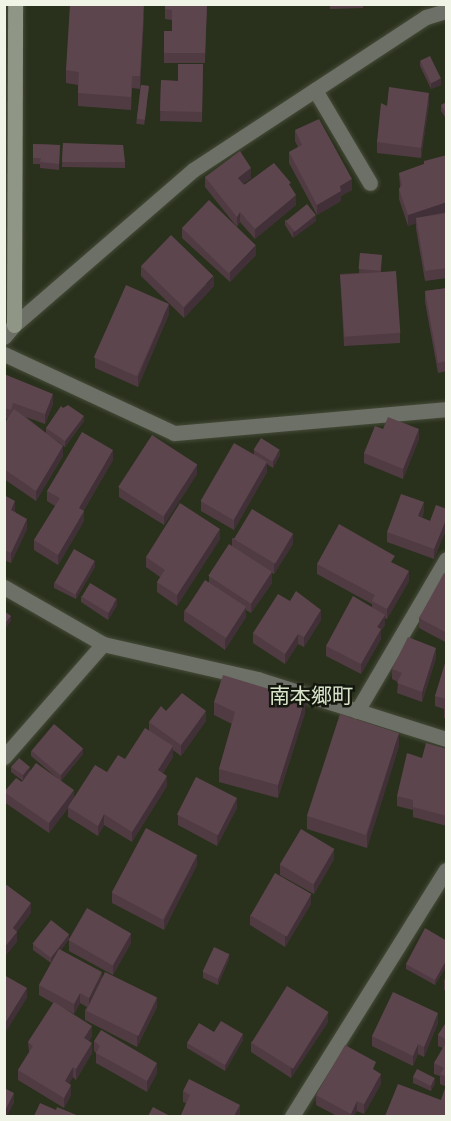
<!DOCTYPE html>
<html>
<head>
<meta charset="utf-8">
<style>
	body { margin:0 }
	#map { position:relative; width:451px; height:1121px; overflow:hidden; background:#29301c; font-family:Jost,"Noto Sans JP",sans-serif }
	div>[style] { position:absolute }
	.roads { filter:drop-shadow(0 0 2px #454b38) drop-shadow(0 0 2px #454b38) }
	.lane>* { height:15px; margin:-7.5px; padding:0 7.5px; transform-origin:7.5px; border-radius:7.5px; background:#6c7066 }
	.street>* { height:15px; margin:-7.5px; padding:0 7.5px; transform-origin:7.5px; border-radius:7.5px; background:#6c7066 }
	.secondary>* { height:15px; margin:-7.5px; padding:0 7.5px; transform-origin:7.5px; border-radius:7.5px; background:#909686 }
	.wall>* { inset:0; background:#503b43; transform-origin:0 0 }
	.shaded-wall>* { inset:0; background:#413037 }
	.building>* { inset:0; background:#5d454e; transform-origin:0 0 }
	span { translate:-50% -50%; white-space:nowrap; text-align:center; line-height:1.15; -webkit-text-stroke:5px #13170e; paint-order:stroke }
	.quarter-label { font-size:21px; color:#dae4cb }
	.frame { position:absolute; inset:0; border:6px solid #eff4e7; pointer-events:none }
</style>
</head>
<body>
<div id="map">
	<div class="roads">
		<div class="lane">
			<i style="left:315px;top:90px;width:108px;rotate:59.4deg"></i>
		</div>
		<div class="street">
			<i style="left:4px;top:337px;width:16px;rotate:-50deg"></i>
			<i style="left:14px;top:325px;width:237px;rotate:-40.9deg"></i>
			<i style="left:193px;top:170px;width:279px;rotate:-33.3deg"></i>
			<i style="left:426px;top:17px;width:21px;rotate:-17deg"></i>
			<i style="left:4px;top:354px;width:187px;rotate:24.9deg"></i>
			<i style="left:174px;top:433px;width:273px;rotate:-5deg"></i>
			<i style="left:4px;top:587px;width:114px;rotate:29.9deg"></i>
			<i style="left:103px;top:644px;width:158px;rotate:12.8deg"></i>
			<i style="left:257px;top:679px;width:198px;rotate:17.6deg"></i>
			<i style="left:357px;top:711px;width:176px;rotate:-59.6deg"></i>
			<i style="left:4px;top:757px;width:150px;rotate:-48.8deg"></i>
			<i style="left:292px;top:1116px;width:290px;rotate:-58deg"></i>
		</div>
		<div class="secondary">
			<i style="left:14px;top:325px;width:321px;rotate:-89.8deg"></i>
		</div>
	</div>
	<div class="wall">
		<i style="clip-path:polygon(165px 4px,207px 4px,205px 63px,164px 63px,164px 31px,172px 31px,172px 20px,165px 19px)"></i>
		<i style="clip-path:polygon(330px 4px,363px 4px,363px 8px,330px 9px)"></i>
		<i style="clip-path:polygon(144px 17px,140px 89px,132px 88px,131px 110px,78px 106px,78px 85px,66px 83px,66px 70px)"></i>
		<i style="clip-path:polygon(420px 61px,441px 85px,431px 89px,420px 66px)"></i>
		<i style="clip-path:polygon(203px 64px,202px 122px,160px 121px,161px 80px,178px 81px)"></i>
		<i style="left:141px;top:85px;width:8px;height:39px;rotate:7deg"></i>
		<i style="clip-path:polygon(447px 102px,447px 120px,441px 111px,441px 105px)"></i>
		<i style="clip-path:polygon(429px 103px,421px 158px,377px 153px,377px 142px,387px 106px)"></i>
		<i style="clip-path:polygon(295px 130px,352px 190px,341px 196px,341px 201px,317px 215px,289px 163px,289px 152px,298px 147px,295px 141px)"></i>
		<i style="clip-path:polygon(63px 143px,125px 162px,125px 168px,62px 167px)"></i>
		<i style="clip-path:polygon(33px 144px,60px 145px,59px 170px,40px 168px,40px 164px,33px 164px)"></i>
		<i style="clip-path:polygon(424px 161px,447px 213px,447px 278px,425px 281px,416px 229px,416px 223px,408px 226px,399px 199px,399px 189px,400px 187px,399px 173px,424px 164px)"></i>
		<i style="clip-path:polygon(205px 177px,251px 178px,243px 184px,291px 188px,296px 205px,255px 239px,240px 222px,237px 227px,205px 187px)"></i>
		<i style="clip-path:polygon(285px 220px,316px 221px,293px 238px,285px 225px)"></i>
		<i style="clip-path:polygon(182px 228px,256px 255px,230px 282px,182px 238px)"></i>
		<i style="clip-path:polygon(360px 253px,382px 255px,381px 272px,400px 333px,400px 343px,344px 346px,340px 274px,359px 273px)"></i>
		<i style="clip-path:polygon(141px 266px,214px 286px,184px 318px,141px 276px)"></i>
		<i style="clip-path:polygon(447px 288px,447px 371px,438px 373px,425px 302px,425px 291px)"></i>
		<i style="clip-path:polygon(169px 314px,138px 387px,95px 368px,95px 358px)"></i>
		<i style="clip-path:polygon(4px 374px,53px 404px,45px 424px,26px 417px,46px 433px,46px 428px,63px 408px,84px 421px,65px 447px,51px 437px,63px 456px,36px 501px,4px 479px,4px 424px,8px 419px,4px 418px)"></i>
		<i style="clip-path:polygon(383px 429px,419px 439px,403px 479px,364px 463px,364px 453px)"></i>
		<i style="clip-path:polygon(254px 450px,280px 455px,273px 468px,267px 464px,267px 472px,234px 530px,201px 511px,201px 501px,254px 454px)"></i>
		<i style="clip-path:polygon(113px 460px,84px 510px,84px 521px,58px 565px,34px 550px,34px 540px,55px 506px,47px 501px,47px 491px)"></i>
		<i style="clip-path:polygon(197px 474px,164px 525px,119px 497px,119px 487px)"></i>
		<i style="clip-path:polygon(4px 495px,27px 529px,11px 563px,4px 560px)"></i>
		<i style="clip-path:polygon(447px 509px,447px 527px,434px 559px,387px 542px,387px 532px,424px 512px,422px 518px,430px 521px)"></i>
		<i style="clip-path:polygon(232px 538px,293px 544px,274px 574px,272px 573px,272px 583px,251px 613px,246px 610px,246px 617px,225px 650px,184px 621px,184px 611px,209px 582px,209px 576px,232px 546px)"></i>
		<i style="clip-path:polygon(220px 539px,177px 606px,157px 592px,157px 582px,160px 577px,146px 567px,146px 557px)"></i>
		<i style="clip-path:polygon(317px 564px,395px 564px,409px 581px,387px 619px,385px 618px,385px 625px,381px 631px,381px 639px,361px 674px,326px 656px,326px 646px,372px 607px,372px 604px,317px 574px)"></i>
		<i style="clip-path:polygon(95px 567px,76px 599px,54px 588px,54px 583px)"></i>
		<i style="clip-path:polygon(447px 575px,447px 643px,419px 628px,419px 618px)"></i>
		<i style="clip-path:polygon(81px 596px,117px 605px,108px 620px,81px 602px)"></i>
		<i style="clip-path:polygon(321px 620px,304px 647px,298px 644px,285px 664px,253px 643px,253px 633px)"></i>
		<i style="clip-path:polygon(436px 658px,422px 702px,397px 693px,398px 682px,392px 679px,392px 669px)"></i>
		<i style="clip-path:polygon(447px 663px,447px 719px,444px 718px,444px 709px,435px 706px,435px 696px)"></i>
		<i style="clip-path:polygon(214px 702px,305px 713px,278px 798px,219px 782px,219px 769px,232px 724px,214px 715px)"></i>
		<i style="clip-path:polygon(166px 711px,206px 721px,181px 756px,173px 750px,173px 757px,163px 773px,167px 786px,132px 842px,104px 825px,98px 836px,68px 817px,68px 808px,49px 833px,4px 802px,4px 792px,23px 781px,11px 772px,11px 767px,57px 778px,31px 756px,31px 751px,83px 754px,61px 781px,74px 798px,125px 759px,149px 731px,149px 722px)"></i>
		<i style="clip-path:polygon(399px 746px,367px 848px,307px 829px,307px 816px)"></i>
		<i style="clip-path:polygon(447px 749px,447px 826px,413px 817px,413px 810px,397px 806px,397px 796px,422px 758px)"></i>
		<i style="clip-path:polygon(237px 808px,217px 846px,178px 825px,178px 815px)"></i>
		<i style="clip-path:polygon(334px 859px,314px 894px,280px 875px,280px 864px)"></i>
		<i style="clip-path:polygon(197px 865px,164px 930px,112px 903px,112px 893px)"></i>
		<i style="clip-path:polygon(311px 904px,285px 947px,250px 925px,250px 915px)"></i>
		<i style="clip-path:polygon(69px 939px,61px 950px,102px 978px,157px 1007px,137px 1047px,85px 1020px,85px 1010px,87px 1007px,80px 1003px,74px 1014px,65px 1009px,92px 1036px,89px 1041px,92px 1053px,76px 1080px,73px 1077px,69px 1083px,71px 1095px,64px 1108px,18px 1080px,18px 1070px,29px 1052px,28px 1042px,53px 1003px,39px 995px,39px 985px,51px 963px,33px 950px,33px 944px)"></i>
		<i style="clip-path:polygon(69px 940px,131px 943px,113px 975px,69px 951px)"></i>
		<i style="clip-path:polygon(447px 941px,447px 965px,435px 985px,406px 969px,406px 964px)"></i>
		<i style="clip-path:polygon(229px 959px,218px 985px,203px 978px,203px 972px)"></i>
		<i style="clip-path:polygon(447px 975px,447px 991px,444px 990px,444px 980px)"></i>
		<i style="clip-path:polygon(447px 1021px,447px 1087px,440px 1084px,440px 1076px,434px 1074px,434px 1063px,443px 1048px,438px 1046px,438px 1035px)"></i>
		<i style="clip-path:polygon(328px 1022px,291px 1078px,251px 1052px,251px 1042px)"></i>
		<i style="clip-path:polygon(438px 1023px,424px 1057px,418px 1054px,413px 1066px,372px 1046px,372px 1036px)"></i>
		<i style="clip-path:polygon(214px 1032px,243px 1040px,225px 1071px,187px 1048px,187px 1043px)"></i>
		<i style="clip-path:polygon(94px 1041px,157px 1073px,147px 1092px,96px 1063px,96px 1053px,94px 1051px)"></i>
		<i style="clip-path:polygon(413px 1077px,435px 1083px,431px 1091px,413px 1083px)"></i>
		<i style="clip-path:polygon(381px 1084px,364px 1114px,357px 1111px,354px 1116px,337px 1116px,316px 1105px,316px 1095px)"></i>
		<i style="clip-path:polygon(183px 1091px,240px 1115px,239px 1116px,181px 1116px,186px 1103px,183px 1102px)"></i>
	</div>
	<div class="shaded-wall">
		<i style="clip-path:polygon(144px 4px,144px 17px,140px 89px,140px 76px)"></i>
		<i style="clip-path:polygon(441px 79px,441px 85px,431px 89px,431px 83px)"></i>
		<i style="clip-path:polygon(429px 93px,429px 103px,421px 158px,421px 148px)"></i>
		<i style="clip-path:polygon(251px 168px,251px 178px,238px 188px,238px 178px)"></i>
		<i style="clip-path:polygon(352px 179px,352px 190px,341px 196px,341px 201px,317px 215px,317px 205px,340px 186px)"></i>
		<i style="clip-path:polygon(296px 195px,296px 205px,255px 239px,255px 229px)"></i>
		<i style="clip-path:polygon(447px 202px,447px 212px,416px 218px,416px 223px,408px 226px,408px 215px)"></i>
		<i style="clip-path:polygon(240px 212px,240px 222px,237px 227px,237px 217px)"></i>
		<i style="clip-path:polygon(316px 215px,316px 221px,293px 238px,293px 232px)"></i>
		<i style="clip-path:polygon(256px 245px,256px 255px,230px 282px,230px 272px)"></i>
		<i style="clip-path:polygon(214px 276px,214px 286px,184px 318px,184px 308px)"></i>
		<i style="clip-path:polygon(169px 304px,169px 314px,138px 387px,138px 377px)"></i>
		<i style="clip-path:polygon(53px 394px,53px 404px,45px 424px,45px 414px)"></i>
		<i style="clip-path:polygon(84px 416px,84px 421px,65px 447px,65px 441px)"></i>
		<i style="clip-path:polygon(419px 429px,419px 439px,403px 479px,403px 469px)"></i>
		<i style="clip-path:polygon(63px 446px,63px 456px,36px 501px,36px 491px)"></i>
		<i style="clip-path:polygon(113px 450px,113px 460px,79px 518px,79px 508px)"></i>
		<i style="clip-path:polygon(280px 450px,280px 455px,273px 468px,273px 462px)"></i>
		<i style="clip-path:polygon(267px 462px,267px 472px,234px 530px,234px 520px)"></i>
		<i style="clip-path:polygon(197px 464px,197px 474px,164px 525px,164px 515px)"></i>
		<i style="clip-path:polygon(15px 501px,15px 511px,11px 520px,11px 510px)"></i>
		<i style="clip-path:polygon(424px 502px,424px 512px,418px 527px,418px 516px)"></i>
		<i style="clip-path:polygon(84px 511px,84px 521px,58px 565px,58px 555px)"></i>
		<i style="clip-path:polygon(447px 517px,447px 527px,434px 559px,434px 549px)"></i>
		<i style="clip-path:polygon(27px 519px,27px 529px,11px 563px,11px 553px)"></i>
		<i style="clip-path:polygon(220px 529px,220px 539px,177px 606px,177px 595px)"></i>
		<i style="clip-path:polygon(293px 534px,293px 544px,274px 574px,274px 564px)"></i>
		<i style="clip-path:polygon(95px 561px,95px 567px,76px 599px,76px 593px)"></i>
		<i style="clip-path:polygon(409px 571px,409px 581px,387px 619px,387px 609px)"></i>
		<i style="clip-path:polygon(272px 572px,272px 583px,251px 613px,251px 603px)"></i>
		<i style="clip-path:polygon(117px 599px,117px 605px,108px 620px,108px 614px)"></i>
		<i style="clip-path:polygon(246px 607px,246px 617px,225px 650px,225px 640px)"></i>
		<i style="clip-path:polygon(321px 610px,321px 620px,304px 647px,304px 637px)"></i>
		<i style="clip-path:polygon(385px 615px,385px 625px,381px 631px,381px 639px,361px 674px,361px 664px,377px 627px)"></i>
		<i style="clip-path:polygon(11px 616px,11px 621px,4px 631px,4px 625px)"></i>
		<i style="clip-path:polygon(298px 634px,298px 644px,285px 664px,285px 654px)"></i>
		<i style="clip-path:polygon(436px 648px,436px 658px,422px 702px,422px 692px)"></i>
		<i style="clip-path:polygon(305px 700px,305px 713px,278px 798px,278px 785px)"></i>
		<i style="clip-path:polygon(206px 711px,206px 721px,181px 756px,181px 745px)"></i>
		<i style="clip-path:polygon(399px 733px,399px 746px,367px 848px,367px 835px)"></i>
		<i style="clip-path:polygon(173px 746px,173px 757px,158px 780px,158px 770px)"></i>
		<i style="clip-path:polygon(83px 748px,83px 754px,61px 781px,61px 775px)"></i>
		<i style="clip-path:polygon(30px 767px,30px 772px,23px 781px,23px 775px)"></i>
		<i style="clip-path:polygon(167px 776px,167px 786px,132px 842px,132px 832px)"></i>
		<i style="clip-path:polygon(74px 790px,74px 800px,49px 833px,49px 823px)"></i>
		<i style="clip-path:polygon(237px 798px,237px 808px,217px 846px,217px 836px)"></i>
		<i style="clip-path:polygon(104px 814px,104px 825px,98px 836px,98px 826px)"></i>
		<i style="clip-path:polygon(334px 849px,334px 859px,314px 894px,314px 884px)"></i>
		<i style="clip-path:polygon(197px 855px,197px 865px,164px 930px,164px 920px)"></i>
		<i style="clip-path:polygon(311px 894px,311px 904px,285px 947px,285px 936px)"></i>
		<i style="clip-path:polygon(31px 903px,31px 913px,17px 932px,17px 942px,4px 958px,4px 948px,13px 928px)"></i>
		<i style="clip-path:polygon(131px 933px,131px 943px,113px 975px,113px 965px)"></i>
		<i style="clip-path:polygon(69px 934px,69px 939px,51px 964px,51px 958px)"></i>
		<i style="clip-path:polygon(229px 954px,229px 959px,218px 985px,218px 979px)"></i>
		<i style="clip-path:polygon(447px 959px,447px 965px,435px 985px,435px 980px)"></i>
		<i style="clip-path:polygon(102px 972px,102px 983px,89px 1008px,89px 998px)"></i>
		<i style="clip-path:polygon(27px 988px,27px 998px,4px 1035px,4px 1025px)"></i>
		<i style="clip-path:polygon(80px 993px,80px 1003px,74px 1014px,74px 1004px)"></i>
		<i style="clip-path:polygon(157px 997px,157px 1007px,137px 1047px,137px 1037px)"></i>
		<i style="clip-path:polygon(328px 1012px,328px 1022px,291px 1078px,291px 1068px)"></i>
		<i style="clip-path:polygon(438px 1013px,438px 1023px,424px 1057px,424px 1047px)"></i>
		<i style="clip-path:polygon(92px 1026px,92px 1036px,84px 1048px,84px 1038px)"></i>
		<i style="clip-path:polygon(243px 1034px,243px 1040px,225px 1071px,225px 1065px)"></i>
		<i style="clip-path:polygon(92px 1043px,92px 1053px,76px 1080px,76px 1069px)"></i>
		<i style="clip-path:polygon(418px 1044px,418px 1054px,413px 1066px,413px 1056px)"></i>
		<i style="clip-path:polygon(157px 1063px,157px 1073px,147px 1092px,147px 1081px)"></i>
		<i style="clip-path:polygon(73px 1067px,73px 1077px,65px 1091px,65px 1081px)"></i>
		<i style="clip-path:polygon(381px 1074px,381px 1084px,364px 1114px,364px 1104px)"></i>
		<i style="clip-path:polygon(435px 1078px,435px 1083px,431px 1091px,431px 1086px)"></i>
		<i style="clip-path:polygon(71px 1085px,71px 1095px,64px 1108px,64px 1098px)"></i>
		<i style="clip-path:polygon(14px 1093px,14px 1103px,7px 1116px,4px 1116px,4px 1113px)"></i>
		<i style="clip-path:polygon(357px 1101px,357px 1111px,354px 1116px,351px 1116px,351px 1114px)"></i>
		<i style="clip-path:polygon(240px 1105px,240px 1115px,239px 1116px,234px 1116px)"></i>
	</div>
	<div class="building">
		<i style="clip-path:polygon(70px 4px,144px 4px,140px 76px,132px 76px,131px 97px,78px 93px,79px 72px,66px 70px)"></i>
		<i style="clip-path:polygon(165px 4px,207px 4px,205px 53px,164px 53px,164px 31px,172px 31px,172px 10px,165px 9px)"></i>
		<i style="left:430px;top:56px;width:25px;height:11px;rotate:64deg"></i>
		<i style="clip-path:polygon(178px 64px,203px 64px,202px 112px,160px 111px,161px 80px,178px 81px)"></i>
		<i style="left:141px;top:85px;width:8px;height:34px;rotate:7deg"></i>
		<i style="clip-path:polygon(389px 87px,429px 93px,421px 148px,377px 142px,381px 103px,387px 106px)"></i>
		<i style="clip-path:polygon(447px 102px,447px 114px,441px 105px)"></i>
		<i style="clip-path:polygon(319px 119px,352px 179px,340px 186px,341px 191px,317px 205px,289px 152px,302px 145px,295px 130px)"></i>
		<i style="clip-path:polygon(63px 143px,123px 145px,125px 162px,62px 162px)"></i>
		<i style="clip-path:polygon(33px 144px,60px 145px,59px 164px,40px 162px,41px 158px,33px 158px)"></i>
		<i style="clip-path:polygon(240px 151px,251px 168px,238px 178px,244px 185px,274px 163px,291px 183px,289px 184px,296px 195px,255px 229px,240px 212px,237px 217px,205px 177px)"></i>
		<i style="clip-path:polygon(447px 155px,447px 202px,408px 215px,399px 189px,402px 185px,399px 173px,424px 164px,424px 161px)"></i>
		<i style="left:209px;top:200px;width:65px;height:39px;rotate:44deg"></i>
		<i style="left:307px;top:204px;width:14px;height:27px;rotate:51deg"></i>
		<i style="clip-path:polygon(447px 213px,447px 268px,425px 271px,416px 218px)"></i>
		<i style="left:171px;top:235px;width:59px;height:43px;rotate:44deg"></i>
		<i style="left:360px;top:253px;width:22px;height:16px;rotate:5deg"></i>
		<i style="left:396px;top:271px;width:62px;height:56px;rotate:86deg"></i>
		<i style="left:126px;top:285px;width:47px;height:79px;rotate:24deg"></i>
		<i style="clip-path:polygon(447px 288px,447px 361px,438px 363px,425px 291px)"></i>
		<i style="clip-path:polygon(4px 374px,53px 394px,45px 414px,13px 403px,11px 410px,4px 408px)"></i>
		<i style="clip-path:polygon(68px 405px,84px 416px,65px 441px,46px 428px,61px 406px,63px 408px)"></i>
		<i style="clip-path:polygon(14px 409px,63px 446px,36px 491px,4px 469px,4px 424px)"></i>
		<i style="clip-path:polygon(388px 417px,419px 429px,403px 469px,364px 453px,375px 426px,383px 429px)"></i>
		<i style="clip-path:polygon(82px 432px,113px 450px,79px 508px,84px 511px,58px 555px,34px 540px,60px 498px,47px 491px)"></i>
		<i style="left:152px;top:435px;width:54px;height:62px;rotate:33deg"></i>
		<i style="left:261px;top:438px;width:22px;height:14px;rotate:32deg"></i>
		<i style="left:234px;top:443px;width:38px;height:67px;rotate:30deg"></i>
		<i style="clip-path:polygon(401px 494px,424px 502px,418px 516px,430px 521px,436px 505px,447px 509px,447px 517px,434px 549px,387px 532px)"></i>
		<i style="clip-path:polygon(4px 495px,15px 501px,11px 510px,27px 519px,11px 553px,4px 550px)"></i>
		<i style="clip-path:polygon(180px 503px,220px 529px,177px 595px,157px 582px,165px 570px,146px 557px)"></i>
		<i style="left:252px;top:509px;width:48px;height:35px;rotate:31deg"></i>
		<i style="clip-path:polygon(339px 524px,395px 556px,391px 562px,409px 571px,387px 609px,372px 601px,375px 595px,317px 564px)"></i>
		<i style="left:229px;top:544px;width:51px;height:38px;rotate:33deg"></i>
		<i style="left:74px;top:549px;width:24px;height:39px;rotate:30deg"></i>
		<i style="clip-path:polygon(444px 573px,447px 575px,447px 633px,419px 618px)"></i>
		<i style="left:205px;top:580px;width:49px;height:37px;rotate:33deg"></i>
		<i style="left:90px;top:583px;width:31px;height:16px;rotate:31deg"></i>
		<i style="clip-path:polygon(296px 591px,321px 610px,304px 637px,298px 634px,285px 654px,253px 633px,278px 594px,290px 601px)"></i>
		<i style="clip-path:polygon(353px 596px,385px 615px,377px 627px,381px 629px,361px 664px,326px 646px)"></i>
		<i style="clip-path:polygon(4px 611px,11px 616px,4px 625px)"></i>
		<i style="clip-path:polygon(408px 637px,436px 648px,422px 692px,397px 683px,402px 673px,392px 669px)"></i>
		<i style="clip-path:polygon(445px 663px,447px 663px,447px 699px,435px 696px)"></i>
		<i style="clip-path:polygon(223px 675px,305px 700px,278px 785px,219px 769px,235px 712px,214px 702px)"></i>
		<i style="clip-path:polygon(182px 693px,206px 711px,181px 745px,149px 722px,161px 706px,166px 711px)"></i>
		<i style="left:340px;top:714px;width:62px;height:107px;rotate:18deg"></i>
		<i style="left:54px;top:724px;width:38px;height:35px;rotate:40deg"></i>
		<i style="clip-path:polygon(145px 728px,173px 746px,158px 770px,167px 776px,132px 832px,104px 814px,98px 826px,68px 807px,95px 765px,107px 772px,118px 755px,125px 759px)"></i>
		<i style="clip-path:polygon(426px 743px,447px 749px,447px 816px,413px 807px,413px 800px,397px 796px,407px 753px,422px 758px)"></i>
		<i style="clip-path:polygon(19px 758px,30px 767px,23px 775px,11px 767px)"></i>
		<i style="clip-path:polygon(36px 763px,74px 790px,49px 823px,4px 792px,16px 778px,22px 782px)"></i>
		<i style="left:196px;top:777px;width:46px;height:42px;rotate:27deg"></i>
		<i style="left:146px;top:828px;width:58px;height:73px;rotate:28deg"></i>
		<i style="left:301px;top:829px;width:39px;height:41px;rotate:31deg"></i>
		<i style="left:275px;top:873px;width:42px;height:49px;rotate:30deg"></i>
		<i style="clip-path:polygon(4px 883px,31px 903px,13px 928px,17px 932px,4px 948px)"></i>
		<i style="left:87px;top:908px;width:51px;height:37px;rotate:30deg"></i>
		<i style="left:51px;top:920px;width:23px;height:30px;rotate:38deg"></i>
		<i style="clip-path:polygon(425px 928px,447px 941px,447px 959px,435px 980px,406px 964px)"></i>
		<i style="left:214px;top:947px;width:17px;height:27px;rotate:25deg"></i>
		<i style="clip-path:polygon(59px 949px,102px 972px,89px 998px,80px 993px,74px 1004px,39px 985px)"></i>
		<i style="left:105px;top:972px;width:58px;height:43px;rotate:26deg"></i>
		<i style="clip-path:polygon(4px 975px,27px 988px,4px 1025px)"></i>
		<i style="left:287px;top:986px;width:49px;height:67px;rotate:32deg"></i>
		<i style="clip-path:polygon(393px 992px,438px 1013px,424px 1047px,418px 1044px,413px 1056px,372px 1036px)"></i>
		<i style="clip-path:polygon(54px 1002px,92px 1026px,84px 1038px,92px 1043px,76px 1069px,73px 1067px,65px 1081px,71px 1085px,64px 1098px,18px 1070px,33px 1046px,28px 1042px)"></i>
		<i style="clip-path:polygon(221px 1021px,243px 1034px,225px 1065px,187px 1043px,199px 1023px,214px 1032px)"></i>
		<i style="clip-path:polygon(447px 1021px,447px 1040px,438px 1035px)"></i>
		<i style="clip-path:polygon(101px 1030px,157px 1063px,147px 1081px,96px 1053px,100px 1046px,94px 1041px)"></i>
		<i style="clip-path:polygon(447px 1041px,447px 1077px,440px 1074px,444px 1068px,434px 1063px)"></i>
		<i style="clip-path:polygon(345px 1045px,376px 1062px,373px 1069px,381px 1074px,364px 1104px,357px 1101px,351px 1114px,316px 1095px)"></i>
		<i style="left:417px;top:1069px;width:20px;height:9px;rotate:27deg"></i>
		<i style="clip-path:polygon(189px 1079px,240px 1105px,234px 1116px,184px 1116px,181px 1115px,190px 1095px,183px 1091px)"></i>
		<i style="clip-path:polygon(398px 1084px,441px 1100px,445px 1088px,447px 1089px,447px 1116px,409px 1116px,406px 1115px,405px 1116px,385px 1116px)"></i>
		<i style="clip-path:polygon(4px 1088px,14px 1093px,4px 1113px)"></i>
		<i style="clip-path:polygon(40px 1103px,56px 1110px,57px 1107px,79px 1116px,34px 1116px)"></i>
		<i style="clip-path:polygon(153px 1107px,170px 1116px,148px 1116px)"></i>
	</div>
	<div class="quarter-label">
		<span style="left:311px;top:696px">南本郷町</span>
	</div>
	<div class="frame"></div>
</div>
</body>
</html>
